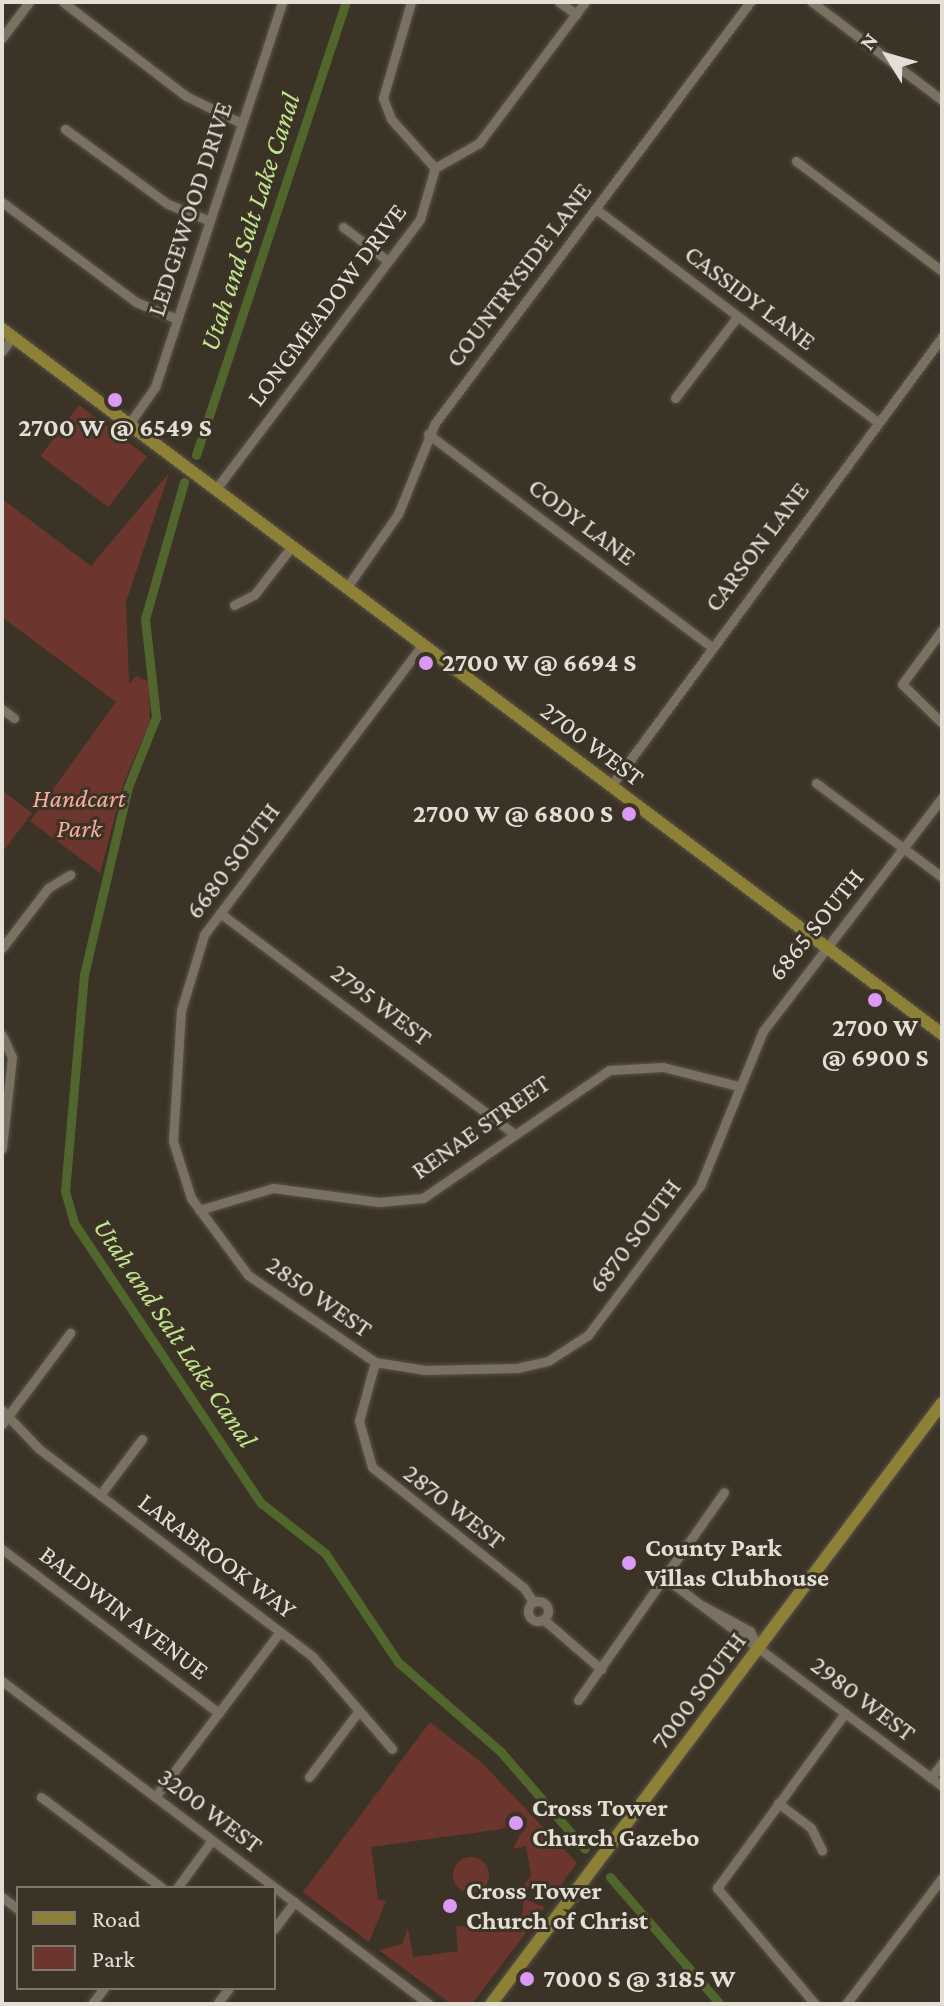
<!DOCTYPE html>
<html>
<head>
<meta charset="utf-8">
<style>
	body { margin:0 }
	#map { position:relative; width:944px; height:2006px; overflow:hidden; background:#3b3326; font-family:"Crimson Pro",serif }
	div>[style] { position:absolute }
	.green>* { inset:0; background:#6c362f; transform-origin:0 0 }
	.round { border-radius:50% }
	.canal>* { height:9px; margin:-4.5px; padding:0 4.5px; transform-origin:4.5px; border-radius:4.5px; background:#51662c }
	.roads { filter:drop-shadow(0 0 2px #585247) drop-shadow(0 0 2px #585247) }
	.minor>* { height:9px; margin:-4.5px; padding:0 4.5px; transform-origin:4.5px; border-radius:4.5px; background:#7a7162 }
	.minor>.ring { margin:-4.5px; padding:0; box-sizing:content-box; background:none; border:9px solid #7a7162; border-radius:50% }
	.major>* { height:12px; margin:-6px; padding:0 6px; transform-origin:6px; border-radius:6px; background:#8d8137 }
	.dots>* { width:22px; height:22px; translate:-50% -50%; box-sizing:border-box; border:4px solid #3b3326; border-radius:50% }
	span { translate:-50% -50%; white-space:nowrap; text-align:center; line-height:1.15; -webkit-text-stroke:6px #3b3326; paint-order:stroke }
	.street-label { font-size:26px; color:#e3ded6 }
	.poi-label { font-size:26px; color:#e3ded6; font-weight:700 }
	.left { translate:0 -50%; text-align:left }
	.right { translate:-100% -50%; text-align:right }
	.park-label { font-size:26px; color:#f8ab9f; font-style:italic }
	.water-label { font-size:28px; color:#c2e48d; font-style:italic }
	.frame { position:absolute; inset:0; border:4px solid #e3ded6; pointer-events:none }
	.legend { position:absolute; left:16px; top:1886px; width:260px; height:104px; box-sizing:border-box; background:#3b3326; border:2px solid #7e776c; margin:0; padding:10px 14px; list-style:none; font-size:24px; color:#e3ded6 }
	.legend li { display:flex; align-items:center; gap:16px; height:40px }
	.legend b { width:40px; border:2px solid #7e776c }
	.north { position:absolute; left:848px; top:16px; width:80px; height:80px; -webkit-text-stroke:6px #3b3326; paint-order:stroke; rotate:307deg; font-size:22px; font-weight:700; line-height:32px; text-align:center; color:#e3ded6 }
	.north::after { content:''; display:block; margin:auto; width:28px; height:36px; background:#e3ded6; clip-path:polygon(50% 0,100% 100%,50% 72%,0 100%) }
</style>
</head>
<body>
<div id="map">
	<div class="green">
		<i style="left:79px;top:405px;width:85px;height:64px;rotate:37deg"></i>
		<i style="clip-path:polygon(169px 473px,126px 602px,129px 684px,136px 676px,149px 682px,150px 721px,123px 785px,100px 873px,30px 821px,116px 702px,2px 617px,2px 499px,91px 566px)"></i>
		<i style="clip-path:polygon(2px 790px,32px 813px,2px 853px)"></i>
		<i style="clip-path:polygon(430px 1722px,482px 1763px,577px 1863px,551px 1898px,538px 1886px,523px 1887px,531px 1875px,526px 1846px,513px 1849px,521px 1833px,517px 1818px,502px 1829px,371px 1847px,378px 1899px,386px 1901px,369px 1942px,303px 1892px)"></i>
		<i class="round" style="left:453px;top:1857px;width:36px;height:36px"></i>
		<i style="clip-path:polygon(524px 1899px,545px 1907px,472px 2004px,451px 2004px,379px 1950px,402px 1944px,408px 1928px,413px 1957px,458px 1951px,456px 1926px,497px 1929px,501px 1919px,522px 1915px)"></i>
	</div>
	<div class="canal">
		<i style="left:196px;top:455px;width:477px;rotate:-71.7deg"></i>
		<i style="left:184px;top:482px;width:142px;rotate:105.9deg"></i>
		<i style="left:145px;top:619px;width:99px;rotate:83.6deg"></i>
		<i style="left:156px;top:717px;width:75px;rotate:111.8deg"></i>
		<i style="left:128px;top:787px;width:192px;rotate:103.2deg"></i>
		<i style="left:84px;top:974px;width:218px;rotate:95deg"></i>
		<i style="left:65px;top:1191px;width:33px;rotate:74deg"></i>
		<i style="left:74px;top:1223px;width:337px;rotate:56.3deg"></i>
		<i style="left:261px;top:1503px;width:81px;rotate:38deg"></i>
		<i style="left:325px;top:1553px;width:131px;rotate:56.2deg"></i>
		<i style="left:398px;top:1662px;width:137px;rotate:41.1deg"></i>
		<i style="left:501px;top:1752px;width:128px;rotate:49.1deg"></i>
		<i style="left:610px;top:1877px;width:168px;rotate:49.1deg"></i>
	</div>
	<div class="roads">
		<div class="minor">
			<i style="left:63px;top:2px;width:155px;rotate:37.4deg"></i>
			<i style="left:186px;top:96px;width:61px;rotate:26.1deg"></i>
			<i style="left:411px;top:2px;width:100px;rotate:106.3deg"></i>
			<i style="left:383px;top:98px;width:22px;rotate:69deg"></i>
			<i style="left:391px;top:119px;width:66px;rotate:48.1deg"></i>
			<i style="left:559px;top:2px;width:21px;rotate:35deg"></i>
			<i style="left:812px;top:2px;width:163px;rotate:37deg"></i>
			<i style="left:2px;top:38px;width:45px;rotate:-53.1deg"></i>
			<i style="left:65px;top:129px;width:127px;rotate:36.1deg"></i>
			<i style="left:168px;top:204px;width:45px;rotate:22deg"></i>
			<i style="left:796px;top:161px;width:183px;rotate:37deg"></i>
			<i style="left:2px;top:202px;width:167px;rotate:36.7deg"></i>
			<i style="left:136px;top:302px;width:44px;rotate:22.5deg"></i>
			<i style="left:596px;top:209px;width:353px;rotate:37.1deg"></i>
			<i style="left:343px;top:227px;width:56px;rotate:37.1deg"></i>
			<i style="left:2px;top:351px;width:17px;rotate:-54deg"></i>
			<i style="left:675px;top:398px;width:103px;rotate:-52.5deg"></i>
			<i style="left:129px;top:424px;width:45px;rotate:-54.9deg"></i>
			<i style="left:155px;top:387px;width:405px;rotate:-71.7deg"></i>
			<i style="left:428px;top:434px;width:353px;rotate:36.9deg"></i>
			<i style="left:216px;top:489px;width:338px;rotate:-52.9deg"></i>
			<i style="left:420px;top:219px;width:53px;rotate:-73.6deg"></i>
			<i style="left:435px;top:168px;width:51px;rotate:-29.6deg"></i>
			<i style="left:479px;top:143px;width:176px;rotate:-53.1deg"></i>
			<i style="left:347px;top:587px;width:89px;rotate:-55.1deg"></i>
			<i style="left:398px;top:514px;width:98px;rotate:-67.9deg"></i>
			<i style="left:435px;top:423px;width:526px;rotate:-53.2deg"></i>
			<i style="left:234px;top:605px;width:22px;rotate:-27deg"></i>
			<i style="left:254px;top:595px;width:62px;rotate:-52.2deg"></i>
			<i style="left:942px;top:630px;width:67px;rotate:126.5deg"></i>
			<i style="left:902px;top:684px;width:56px;rotate:44.3deg"></i>
			<i style="left:423px;top:644px;width:364px;rotate:127deg"></i>
			<i style="left:204px;top:935px;width:78px;rotate:107deg"></i>
			<i style="left:181px;top:1010px;width:131px;rotate:93.5deg"></i>
			<i style="left:173px;top:1141px;width:60px;rotate:72.5deg"></i>
			<i style="left:191px;top:1198px;width:96px;rotate:53.5deg"></i>
			<i style="left:248px;top:1275px;width:154px;rotate:34.4deg"></i>
			<i style="left:375px;top:1362px;width:51px;rotate:9.1deg"></i>
			<i style="left:425px;top:1370px;width:92px;rotate:-1.2deg"></i>
			<i style="left:517px;top:1368px;width:32px;rotate:-13deg"></i>
			<i style="left:548px;top:1361px;width:48px;rotate:-33deg"></i>
			<i style="left:588px;top:1335px;width:186px;rotate:-53.1deg"></i>
			<i style="left:700px;top:1186px;width:167px;rotate:-67.9deg"></i>
			<i style="left:763px;top:1031px;width:294px;rotate:-52.5deg"></i>
			<i style="left:2px;top:709px;width:15px;rotate:37deg"></i>
			<i style="left:816px;top:783px;width:157px;rotate:36.7deg"></i>
			<i style="left:611px;top:786px;width:558px;rotate:-53.6deg"></i>
			<i style="left:220px;top:913px;width:368px;rotate:36.9deg"></i>
			<i style="left:2px;top:948px;width:76px;rotate:-52.5deg"></i>
			<i style="left:48px;top:888px;width:26px;rotate:-31deg"></i>
			<i style="left:2px;top:1035px;width:24px;rotate:66deg"></i>
			<i style="left:12px;top:1057px;width:92px;rotate:96.3deg"></i>
			<i style="left:199px;top:1210px;width:77px;rotate:-16.6deg"></i>
			<i style="left:273px;top:1188px;width:107px;rotate:7.5deg"></i>
			<i style="left:379px;top:1202px;width:44px;rotate:-5.2deg"></i>
			<i style="left:423px;top:1198px;width:226px;rotate:-34.5deg"></i>
			<i style="left:609px;top:1070px;width:54px;rotate:-3.2deg"></i>
			<i style="left:663px;top:1067px;width:77px;rotate:14.2deg"></i>
			<i style="left:375px;top:1362px;width:61px;rotate:105.2deg"></i>
			<i style="left:359px;top:1421px;width:48px;rotate:74.2deg"></i>
			<i style="left:372px;top:1467px;width:194px;rotate:38.5deg"></i>
			<i style="left:524px;top:1588px;width:17px;rotate:57deg"></i>
			<i style="left:2px;top:1410px;width:52px;rotate:46.5deg"></i>
			<i style="left:38px;top:1448px;width:345px;rotate:37.2deg"></i>
			<i style="left:313px;top:1657px;width:121px;rotate:49.3deg"></i>
			<i style="left:2px;top:1424px;width:114px;rotate:-53.2deg"></i>
			<i style="left:100px;top:1495px;width:70px;rotate:-53.1deg"></i>
			<i style="left:2px;top:1549px;width:272px;rotate:37.1deg"></i>
			<i style="left:661px;top:1575px;width:351px;rotate:36.9deg"></i>
			<i class="ring" style="left:528px;top:1601px;width:11px;height:11px"></i>
			<i style="left:703px;top:1606px;width:53px;rotate:28deg"></i>
			<i style="left:750px;top:1631px;width:19px;rotate:65deg"></i>
			<i style="left:543px;top:1619px;width:77px;rotate:40.8deg"></i>
			<i style="left:2px;top:1681px;width:535px;rotate:37.11deg"></i>
			<i style="left:578px;top:1700px;width:254px;rotate:-54.9deg"></i>
			<i style="left:309px;top:1777px;width:81px;rotate:-53deg"></i>
			<i style="left:931px;top:1778px;width:19px;rotate:-54deg"></i>
			<i style="left:41px;top:1797px;width:151px;rotate:36.9deg"></i>
			<i style="left:155px;top:1797px;width:207px;rotate:-52.9deg"></i>
			<i style="left:778px;top:1803px;width:41px;rotate:37.1deg"></i>
			<i style="left:811px;top:1828px;width:25px;rotate:64deg"></i>
			<i style="left:177px;top:1888px;width:59px;rotate:-53.9deg"></i>
			<i style="left:2px;top:1897px;width:20px;rotate:37deg"></i>
			<i style="left:274px;top:1929px;width:34px;rotate:-53deg"></i>
			<i style="left:92px;top:2004px;width:20px;rotate:-53deg"></i>
			<i style="left:217px;top:2004px;width:20px;rotate:-53deg"></i>
			<i style="left:815px;top:2004px;width:152px;rotate:-130.2deg"></i>
			<i style="left:717px;top:1888px;width:217px;rotate:-53.8deg"></i>
			<i style="left:846px;top:2004px;width:158px;rotate:-52.7deg"></i>
		</div>
		<div class="major">
			<i style="left:2px;top:329px;width:1175px;rotate:36.87deg"></i>
			<i style="left:491px;top:2004px;width:751px;rotate:-53.11deg"></i>
		</div>
	</div>
	<div class="dots">
		<i style="left:115px;top:400px;background:#db99f5"></i>
		<i style="left:426px;top:663px;background:#db99f5"></i>
		<i style="left:629px;top:814px;background:#db99f5"></i>
		<i style="left:875px;top:1000px;background:#db99f5"></i>
		<i style="left:629px;top:1563px;background:#db99f5"></i>
		<i style="left:516px;top:1823px;background:#db99f5"></i>
		<i style="left:450px;top:1906px;background:#db99f5"></i>
		<i style="left:527px;top:1979px;background:#db99f5"></i>
	</div>
	<div class="street-label">
		<span style="left:190px;top:209px;rotate:-72deg">LEDGEWOOD DRIVE</span>
		<span style="left:519px;top:275px;rotate:-53deg">COUNTRYSIDE LANE</span>
		<span style="left:750px;top:298px;rotate:37deg">CASSIDY LANE</span>
		<span style="left:327px;top:305px;rotate:-53deg">LONGMEADOW DRIVE</span>
		<span style="left:582px;top:522px;rotate:37deg">CODY LANE</span>
		<span style="left:757px;top:547px;rotate:-53deg">CARSON LANE</span>
		<span style="left:592px;top:744px;rotate:37deg">2700 WEST</span>
		<span style="left:233px;top:861px;rotate:-53deg">6680 SOUTH</span>
		<span style="left:816px;top:925px;rotate:-51deg">6865 SOUTH</span>
		<span style="left:381px;top:1005px;rotate:37deg">2795 WEST</span>
		<span style="left:481px;top:1127px;rotate:-35deg">RENAE STREET</span>
		<span style="left:635px;top:1236px;rotate:-53deg">6870 SOUTH</span>
		<span style="left:319px;top:1297px;rotate:35deg">2850 WEST</span>
		<span style="left:454px;top:1507px;rotate:38deg">2870 WEST</span>
		<span style="left:217px;top:1556px;rotate:37deg">LARABROOK WAY</span>
		<span style="left:124px;top:1613px;rotate:37deg">BALDWIN AVENUE</span>
		<span style="left:699px;top:1691px;rotate:-53deg">7000 SOUTH</span>
		<span style="left:863px;top:1699px;rotate:37deg">2980 WEST</span>
		<span style="left:210px;top:1811px;rotate:37deg">3200 WEST</span>
	</div>
	<div class="poi-label">
		<span style="left:115px;top:428px">2700 W @ 6549 S</span>
		<span class="left" style="left:442px;top:663px">2700 W @ 6694 S</span>
		<span class="right" style="left:613px;top:814px">2700 W @ 6800 S</span>
		<span style="left:875px;top:1043px">2700 W<br>@ 6900 S</span>
		<span class="left" style="left:645px;top:1563px">County Park<br>Villas Clubhouse</span>
		<span class="left" style="left:532px;top:1823px">Cross Tower<br>Church Gazebo</span>
		<span class="left" style="left:466px;top:1906px">Cross Tower<br>Church of Christ</span>
		<span class="left" style="left:543px;top:1979px">7000 S @ 3185 W</span>
	</div>
	<div class="park-label">
		<span style="left:79px;top:814px">Handcart<br>Park</span>
	</div>
	<div class="water-label">
		<span style="left:250px;top:222px;rotate:-72deg">Utah and Salt Lake Canal</span>
		<span style="left:175px;top:1333px;rotate:56deg">Utah and Salt Lake Canal</span>
	</div>
	<div class="frame"></div>
	<ul class="legend">
	<li><b style="height:10px;background:#8d8137"></b>Road</li>
	<li><b style="height:22px;background:#6c362f"></b>Park</li>
	</ul>
	<div class="north">N</div>
</div>
</body>
</html>
